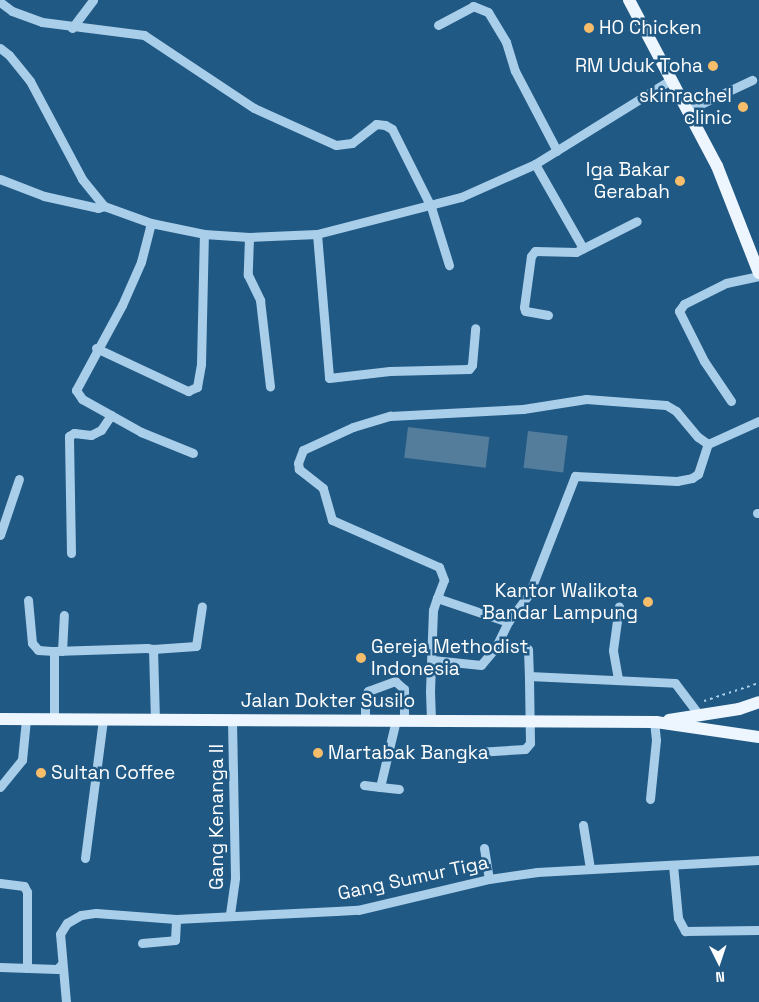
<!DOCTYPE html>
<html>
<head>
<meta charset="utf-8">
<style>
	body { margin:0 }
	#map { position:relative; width:759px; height:1002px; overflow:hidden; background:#215985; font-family:"Space Grotesk",sans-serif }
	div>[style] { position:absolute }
	.water>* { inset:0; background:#547d9c; transform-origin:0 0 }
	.path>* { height:2px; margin-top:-1px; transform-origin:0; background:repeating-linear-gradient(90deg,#a9cee9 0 2.5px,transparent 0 6.5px) }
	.minor>* { height:9px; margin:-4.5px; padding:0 4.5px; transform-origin:4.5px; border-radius:4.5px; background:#a9cee9 }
	.major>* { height:12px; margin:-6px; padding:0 6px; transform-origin:6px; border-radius:6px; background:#edf6fe }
	.dots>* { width:14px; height:14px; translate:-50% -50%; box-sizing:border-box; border:2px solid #215985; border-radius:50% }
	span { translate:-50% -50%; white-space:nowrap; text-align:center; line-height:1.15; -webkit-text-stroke:5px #215985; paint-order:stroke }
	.poi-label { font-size:19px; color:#fff }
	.left { translate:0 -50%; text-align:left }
	.right { translate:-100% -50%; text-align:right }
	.street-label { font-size:19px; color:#fff }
	.north { position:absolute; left:694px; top:937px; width:50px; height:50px; -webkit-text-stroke:4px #215985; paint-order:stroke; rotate:176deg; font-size:14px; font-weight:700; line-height:20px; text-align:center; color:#fff }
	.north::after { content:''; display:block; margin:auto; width:18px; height:22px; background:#fff; clip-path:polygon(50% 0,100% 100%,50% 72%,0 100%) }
</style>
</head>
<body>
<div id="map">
	<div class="water">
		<i style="left:408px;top:427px;width:82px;height:31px;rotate:7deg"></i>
		<i style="left:528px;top:431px;width:40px;height:37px;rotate:7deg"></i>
	</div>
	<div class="path">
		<i style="left:704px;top:701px;width:58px;rotate:-18.1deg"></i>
	</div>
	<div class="minor">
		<i style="left:0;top:2px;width:15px;rotate:37deg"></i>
		<i style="left:12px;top:11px;width:32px;rotate:20deg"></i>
		<i style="left:42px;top:22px;width:103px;rotate:7.3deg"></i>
		<i style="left:144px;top:35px;width:132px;rotate:33.6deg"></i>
		<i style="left:254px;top:108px;width:90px;rotate:24.3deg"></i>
		<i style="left:336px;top:145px;width:16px;rotate:-7deg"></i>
		<i style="left:352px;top:143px;width:31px;rotate:-38deg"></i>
		<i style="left:376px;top:124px;width:9px;rotate:6deg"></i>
		<i style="left:385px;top:125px;width:8px;rotate:30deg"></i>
		<i style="left:392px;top:129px;width:87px;rotate:63.4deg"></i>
		<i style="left:431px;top:207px;width:61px;rotate:72.8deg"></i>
		<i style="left:438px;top:25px;width:40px;rotate:-28deg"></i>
		<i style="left:473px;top:6px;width:16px;rotate:22deg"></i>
		<i style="left:488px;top:12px;width:35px;rotate:59deg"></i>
		<i style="left:506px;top:42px;width:30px;rotate:73deg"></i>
		<i style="left:515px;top:71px;width:90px;rotate:62.3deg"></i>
		<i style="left:72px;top:28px;width:35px;rotate:-53deg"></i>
		<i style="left:0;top:48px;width:11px;rotate:38deg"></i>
		<i style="left:9px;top:55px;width:33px;rotate:51deg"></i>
		<i style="left:30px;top:81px;width:111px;rotate:62deg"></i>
		<i style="left:82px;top:179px;width:35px;rotate:51deg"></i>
		<i style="left:104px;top:206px;width:50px;rotate:19.9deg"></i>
		<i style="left:151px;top:223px;width:54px;rotate:11.7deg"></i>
		<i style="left:204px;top:234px;width:45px;rotate:3.8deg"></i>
		<i style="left:249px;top:237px;width:68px;rotate:-2.5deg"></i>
		<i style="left:317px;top:234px;width:149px;rotate:-14.4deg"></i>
		<i style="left:461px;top:197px;width:81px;rotate:-24deg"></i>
		<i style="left:535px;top:164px;width:161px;rotate:-31.8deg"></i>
		<i style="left:688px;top:110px;width:71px;rotate:-25.1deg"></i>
		<i style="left:535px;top:164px;width:97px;rotate:60.3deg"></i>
		<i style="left:0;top:179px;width:47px;rotate:21.1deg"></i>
		<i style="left:44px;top:196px;width:55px;rotate:12.5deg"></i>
		<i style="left:98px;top:208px;width:6px;rotate:-18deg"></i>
		<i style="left:151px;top:223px;width:40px;rotate:104.4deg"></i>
		<i style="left:141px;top:262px;width:47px;rotate:113.8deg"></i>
		<i style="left:122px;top:305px;width:97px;rotate:118.4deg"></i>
		<i style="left:76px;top:390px;width:11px;rotate:56deg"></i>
		<i style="left:82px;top:399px;width:68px;rotate:29.2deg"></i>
		<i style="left:141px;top:432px;width:56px;rotate:22deg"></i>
		<i style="left:317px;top:234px;width:144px;rotate:85.2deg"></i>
		<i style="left:329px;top:378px;width:61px;rotate:-6.5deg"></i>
		<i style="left:390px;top:371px;width:79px;rotate:-1.5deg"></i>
		<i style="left:469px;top:369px;width:5px;rotate:-53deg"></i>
		<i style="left:472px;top:365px;width:37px;rotate:-85deg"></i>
		<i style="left:249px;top:237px;width:38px;rotate:92deg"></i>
		<i style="left:248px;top:275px;width:28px;rotate:64deg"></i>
		<i style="left:260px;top:300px;width:87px;rotate:83.4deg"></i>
		<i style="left:548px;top:315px;width:23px;rotate:-170deg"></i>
		<i style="left:525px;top:311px;width:4px;rotate:-104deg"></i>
		<i style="left:524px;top:307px;width:51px;rotate:-82.2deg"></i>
		<i style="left:531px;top:256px;width:6px;rotate:-51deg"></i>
		<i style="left:535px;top:251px;width:41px;rotate:1.4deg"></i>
		<i style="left:576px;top:252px;width:68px;rotate:-26.9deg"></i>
		<i style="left:96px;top:348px;width:102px;rotate:25.1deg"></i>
		<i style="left:188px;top:391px;width:10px;rotate:-24deg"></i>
		<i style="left:197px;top:387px;width:23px;rotate:-80deg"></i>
		<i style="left:201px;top:364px;width:130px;rotate:-88.7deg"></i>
		<i style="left:731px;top:401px;width:48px;rotate:-124deg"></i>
		<i style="left:704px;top:361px;width:56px;rotate:-116.6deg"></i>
		<i style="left:679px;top:311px;width:9px;rotate:-54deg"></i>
		<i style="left:684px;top:304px;width:47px;rotate:-26.6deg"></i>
		<i style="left:726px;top:283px;width:34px;rotate:-12deg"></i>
		<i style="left:757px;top:513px;width:2px"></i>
		<i style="left:0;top:535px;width:59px;rotate:-71.3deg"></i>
		<i style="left:71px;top:553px;width:117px;rotate:-91deg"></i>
		<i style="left:69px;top:436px;width:6px;rotate:-31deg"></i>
		<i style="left:74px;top:433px;width:17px;rotate:7deg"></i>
		<i style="left:91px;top:435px;width:11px;rotate:-27deg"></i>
		<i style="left:101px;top:430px;width:18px;rotate:-56deg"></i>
		<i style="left:437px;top:598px;width:19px;rotate:-69deg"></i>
		<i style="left:444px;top:580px;width:14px;rotate:-111deg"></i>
		<i style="left:439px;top:567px;width:117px;rotate:-156.3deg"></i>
		<i style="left:332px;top:520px;width:33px;rotate:-106deg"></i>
		<i style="left:323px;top:488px;width:31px;rotate:-142deg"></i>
		<i style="left:299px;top:469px;width:6px;rotate:-99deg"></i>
		<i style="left:298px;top:463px;width:14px;rotate:-69deg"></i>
		<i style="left:303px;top:450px;width:55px;rotate:-24.7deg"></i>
		<i style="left:353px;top:427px;width:39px;rotate:-17deg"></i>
		<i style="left:390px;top:416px;width:133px;rotate:-3deg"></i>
		<i style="left:523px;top:409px;width:64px;rotate:-9deg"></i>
		<i style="left:586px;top:399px;width:80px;rotate:4.3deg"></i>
		<i style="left:666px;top:405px;width:12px;rotate:31deg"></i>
		<i style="left:676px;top:411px;width:34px;rotate:50deg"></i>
		<i style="left:698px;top:437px;width:12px;rotate:35deg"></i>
		<i style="left:28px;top:600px;width:43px;rotate:84.7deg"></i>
		<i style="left:32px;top:643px;width:9px;rotate:49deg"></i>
		<i style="left:38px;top:650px;width:16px;rotate:4deg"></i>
		<i style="left:508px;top:622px;width:35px;rotate:-53deg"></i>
		<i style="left:529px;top:594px;width:127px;rotate:-68.7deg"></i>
		<i style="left:575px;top:476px;width:102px;rotate:2.8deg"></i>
		<i style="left:677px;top:481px;width:15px;rotate:-11deg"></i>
		<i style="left:692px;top:478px;width:7px;rotate:-34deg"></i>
		<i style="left:698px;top:474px;width:32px;rotate:-72deg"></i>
		<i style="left:708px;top:444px;width:56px;rotate:-24.3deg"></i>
		<i style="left:153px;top:649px;width:43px;rotate:-4deg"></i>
		<i style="left:196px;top:646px;width:40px;rotate:-81.5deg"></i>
		<i style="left:528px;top:649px;width:27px;rotate:88deg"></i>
		<i style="left:62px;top:651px;width:36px;rotate:-87deg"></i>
		<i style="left:618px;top:679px;width:29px;rotate:-100deg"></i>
		<i style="left:613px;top:650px;width:44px;rotate:-82.2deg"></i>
		<i style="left:54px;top:719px;width:68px;rotate:-90deg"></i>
		<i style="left:54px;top:651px;width:93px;rotate:-1.8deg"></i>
		<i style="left:147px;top:648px;width:6px;rotate:9deg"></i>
		<i style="left:153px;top:649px;width:71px;rotate:88.4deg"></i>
		<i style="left:365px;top:720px;width:24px;rotate:-90deg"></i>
		<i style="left:365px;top:696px;width:6px;rotate:-59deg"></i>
		<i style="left:368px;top:691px;width:29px;rotate:-20deg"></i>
		<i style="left:395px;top:681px;width:12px;rotate:42deg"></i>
		<i style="left:404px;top:689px;width:31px;rotate:90deg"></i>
		<i style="left:431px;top:720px;width:29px;rotate:-92deg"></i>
		<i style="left:430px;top:691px;width:81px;rotate:-87.9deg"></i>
		<i style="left:433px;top:610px;width:13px;rotate:-72deg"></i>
		<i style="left:437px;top:598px;width:75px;rotate:18.7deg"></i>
		<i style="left:508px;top:622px;width:28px;rotate:116deg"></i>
		<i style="left:496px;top:647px;width:23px;rotate:130deg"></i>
		<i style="left:481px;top:665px;width:49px;rotate:-174.2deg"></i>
		<i style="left:445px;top:754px;width:80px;rotate:-3.6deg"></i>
		<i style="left:525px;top:749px;width:8px;rotate:-50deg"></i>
		<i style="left:530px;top:743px;width:67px;rotate:-90.9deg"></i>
		<i style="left:529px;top:676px;width:146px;rotate:2.7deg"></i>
		<i style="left:675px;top:683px;width:40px;rotate:53deg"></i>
		<i style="left:364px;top:785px;width:16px;rotate:7deg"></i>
		<i style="left:380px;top:787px;width:69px;rotate:-76.6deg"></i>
		<i style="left:0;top:787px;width:35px;rotate:-51deg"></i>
		<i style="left:22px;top:760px;width:41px;rotate:-84.4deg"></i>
		<i style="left:380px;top:787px;width:19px;rotate:6deg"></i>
		<i style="left:650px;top:799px;width:59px;rotate:-84.2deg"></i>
		<i style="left:656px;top:740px;width:18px;rotate:-96deg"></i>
		<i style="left:583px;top:825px;width:44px;rotate:80.8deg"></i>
		<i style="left:484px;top:848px;width:31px;rotate:81deg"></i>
		<i style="left:85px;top:858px;width:140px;rotate:-82.6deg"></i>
		<i style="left:673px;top:865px;width:53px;rotate:84.6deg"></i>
		<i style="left:678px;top:918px;width:15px;rotate:62deg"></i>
		<i style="left:685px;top:931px;width:74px;rotate:-0.8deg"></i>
		<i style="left:0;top:883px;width:24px;rotate:7deg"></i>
		<i style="left:24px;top:886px;width:7px;rotate:63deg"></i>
		<i style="left:27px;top:892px;width:76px;rotate:90deg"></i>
		<i style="left:230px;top:914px;width:37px;rotate:-82deg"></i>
		<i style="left:235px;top:877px;width:157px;rotate:-91.1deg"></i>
		<i style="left:142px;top:943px;width:33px;rotate:-5deg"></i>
		<i style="left:175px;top:940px;width:21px;rotate:-87deg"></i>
		<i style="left:0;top:967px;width:57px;rotate:2deg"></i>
		<i style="left:57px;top:969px;width:7px;rotate:-45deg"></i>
		<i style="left:66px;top:1002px;width:68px;rotate:-95deg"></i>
		<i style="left:60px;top:934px;width:13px;rotate:-58deg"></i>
		<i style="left:67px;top:923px;width:16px;rotate:-30deg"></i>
		<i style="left:81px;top:915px;width:15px;rotate:-8deg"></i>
		<i style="left:96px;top:913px;width:80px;rotate:4.3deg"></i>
		<i style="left:176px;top:919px;width:160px;rotate:-2.9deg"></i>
		<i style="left:336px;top:911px;width:22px;rotate:-3deg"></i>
		<i style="left:358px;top:910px;width:135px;rotate:-13.3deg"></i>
		<i style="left:489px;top:879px;width:49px;rotate:-8.3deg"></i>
		<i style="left:537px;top:872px;width:222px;rotate:-3.1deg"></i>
	</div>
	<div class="major">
		<i style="left:629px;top:0;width:188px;rotate:62.1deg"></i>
		<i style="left:717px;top:166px;width:115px;rotate:68.6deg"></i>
		<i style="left:0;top:719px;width:656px;rotate:0.26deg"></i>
		<i style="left:656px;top:722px;width:104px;rotate:8.3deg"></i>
		<i style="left:669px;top:720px;width:71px;rotate:-8.9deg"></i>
		<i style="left:739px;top:709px;width:21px;rotate:-19deg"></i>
	</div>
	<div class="dots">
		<i style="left:589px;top:28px;background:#f6bd6a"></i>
		<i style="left:713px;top:66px;background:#f6bd6a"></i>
		<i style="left:743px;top:107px;background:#f6bd6a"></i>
		<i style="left:680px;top:181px;background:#f6bd6a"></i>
		<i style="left:648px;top:602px;background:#f6bd6a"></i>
		<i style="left:361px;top:658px;background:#f6bd6a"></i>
		<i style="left:318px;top:753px;background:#f6bd6a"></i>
		<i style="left:41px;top:773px;background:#f6bd6a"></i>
	</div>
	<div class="poi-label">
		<span class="left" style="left:599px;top:28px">HO Chicken</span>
		<span class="right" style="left:703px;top:66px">RM Uduk Toha</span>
		<span class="right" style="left:732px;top:107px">skinrachel<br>clinic</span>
		<span class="right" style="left:670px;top:181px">Iga Bakar<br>Gerabah</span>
		<span class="right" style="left:638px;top:602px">Kantor Walikota<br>Bandar Lampung</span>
		<span class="left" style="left:371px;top:658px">Gereja Methodist<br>Indonesia</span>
		<span class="left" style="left:328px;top:753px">Martabak Bangka</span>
		<span class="left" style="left:51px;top:773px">Sultan Coffee</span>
	</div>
	<div class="street-label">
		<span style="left:328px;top:701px">Jalan Dokter Susilo</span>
		<span style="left:217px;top:817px;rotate:-90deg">Gang Kenanga II</span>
		<span style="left:413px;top:878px;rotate:-12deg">Gang Sumur Tiga</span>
	</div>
	<div class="north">N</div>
</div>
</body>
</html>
